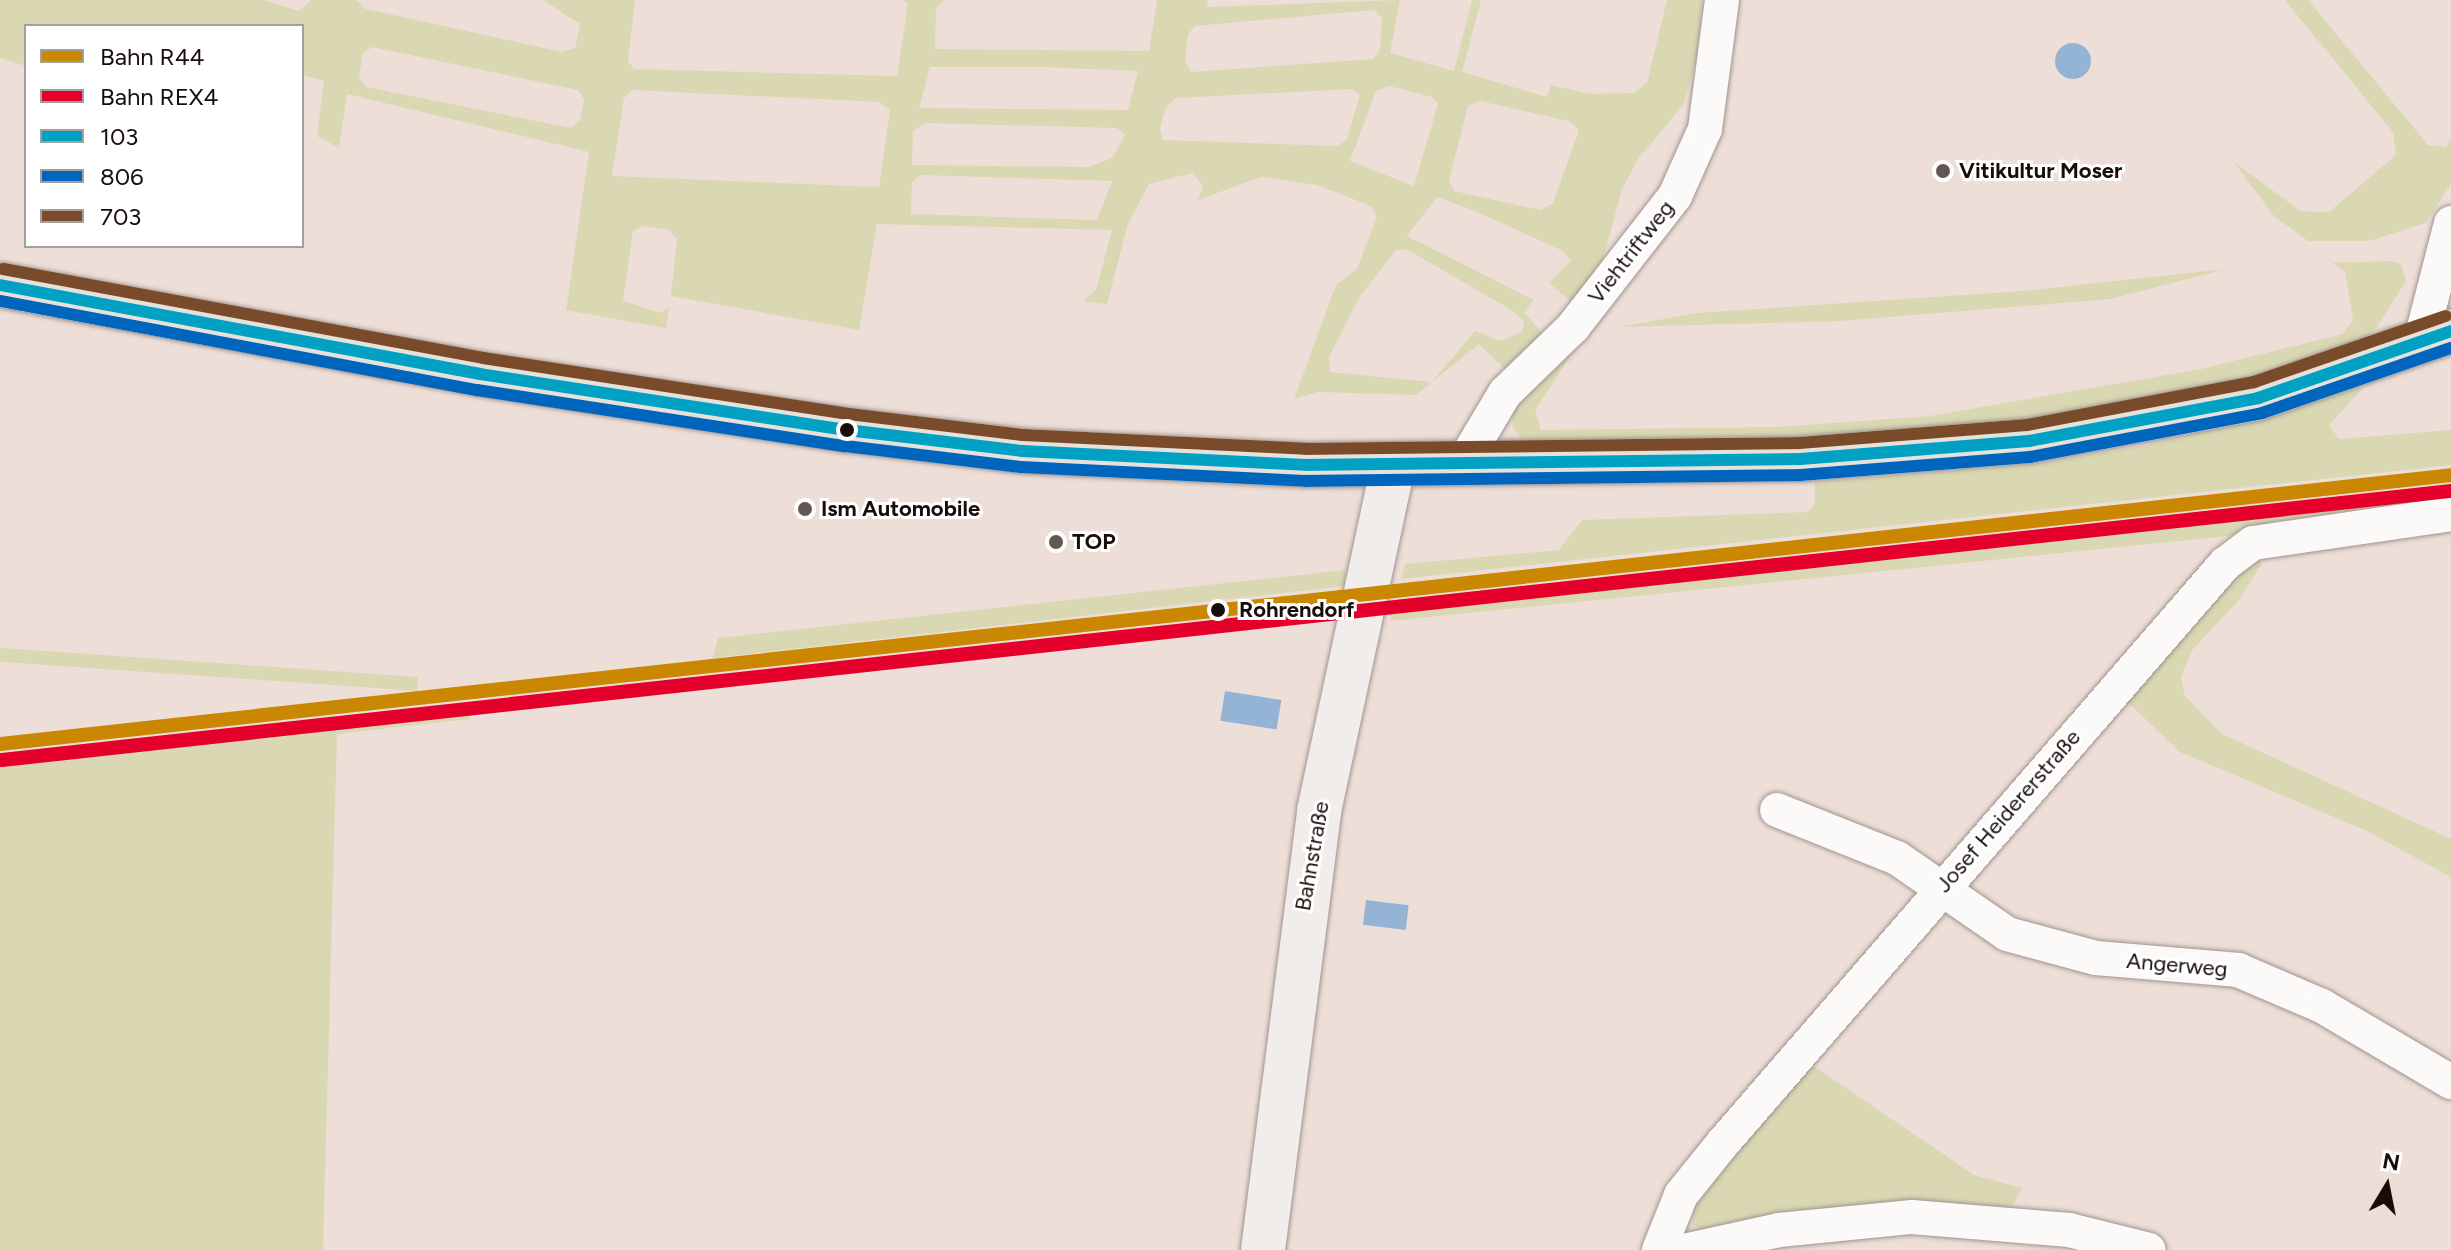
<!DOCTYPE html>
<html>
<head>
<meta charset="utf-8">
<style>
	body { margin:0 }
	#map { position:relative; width:2451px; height:1250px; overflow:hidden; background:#eeded8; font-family:Figtree,sans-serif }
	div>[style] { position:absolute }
	.green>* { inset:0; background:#d9d8b3; transform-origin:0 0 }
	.water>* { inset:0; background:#94b4d5; transform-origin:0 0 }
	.round { border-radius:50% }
	.roads { filter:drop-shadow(0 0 2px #a09490) drop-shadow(0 0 2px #a09490) }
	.street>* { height:34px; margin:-17px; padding:0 17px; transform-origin:17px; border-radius:17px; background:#fcfaf9 }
	.secondary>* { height:44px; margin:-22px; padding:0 22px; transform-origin:22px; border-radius:22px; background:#f1edea }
	.primary>* { height:44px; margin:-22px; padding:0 22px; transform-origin:22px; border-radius:22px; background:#e7e1db }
	.bus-1>* { height:12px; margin:-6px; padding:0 6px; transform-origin:6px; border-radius:6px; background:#01a1c4 }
	.bus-2>* { height:12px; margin:-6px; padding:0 6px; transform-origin:6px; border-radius:6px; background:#0065bd }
	.bus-3>* { height:12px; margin:-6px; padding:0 6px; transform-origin:6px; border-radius:6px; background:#7a4b2a }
	.rail-1>* { height:14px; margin:-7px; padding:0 7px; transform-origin:7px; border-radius:7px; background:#ca8802 }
	.rail-2>* { height:14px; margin:-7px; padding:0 7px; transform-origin:7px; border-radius:7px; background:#e4002b }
	.dots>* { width:22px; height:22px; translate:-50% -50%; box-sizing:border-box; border:4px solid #fff; border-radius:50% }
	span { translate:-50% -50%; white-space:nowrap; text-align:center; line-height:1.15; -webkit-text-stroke:6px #fff; paint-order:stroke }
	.poi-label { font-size:22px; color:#170e0a; font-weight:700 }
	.left { translate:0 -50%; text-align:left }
	.street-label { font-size:22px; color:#170e0a }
	.stop-label { font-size:22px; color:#170e0a; font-weight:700 }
	.legend { position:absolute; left:24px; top:24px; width:280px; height:224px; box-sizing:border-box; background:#fff; border:2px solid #a29f9d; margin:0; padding:10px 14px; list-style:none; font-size:24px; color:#170e0a }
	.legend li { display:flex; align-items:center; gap:16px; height:40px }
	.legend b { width:40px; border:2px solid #a29f9d }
	.north { position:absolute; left:2347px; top:1146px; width:80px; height:80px; -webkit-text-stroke:6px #fff; paint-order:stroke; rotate:10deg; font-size:22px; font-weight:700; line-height:32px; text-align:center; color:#170e0a }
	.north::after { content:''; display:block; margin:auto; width:28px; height:36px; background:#170e0a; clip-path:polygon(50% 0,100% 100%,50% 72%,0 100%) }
</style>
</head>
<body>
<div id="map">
	<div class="green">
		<i style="clip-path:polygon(evenodd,0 0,263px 0,299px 11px,311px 0,356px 0,366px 9px,562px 52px,575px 48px,580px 24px,543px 0,635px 0,628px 61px,634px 69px,897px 76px,908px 4px,903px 0,944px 0,936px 8px,935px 49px,1149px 51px,1157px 0,1207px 0,1208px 7px,1400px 0,1390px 53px,1454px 71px,1472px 0,1481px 0,1462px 72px,1547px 97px,1551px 85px,1590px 94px,1633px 93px,1647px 83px,1667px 0,1702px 0,1700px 45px,1684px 104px,1638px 159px,1622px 189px,1602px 263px,1572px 302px,1549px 283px,1571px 261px,1563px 251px,1477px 212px,1437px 197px,1407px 236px,1534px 300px,1524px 312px,1547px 339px,1509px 373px,1479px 344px,1416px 395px,1318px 392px,1294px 399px,1336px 285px,1357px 269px,1377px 217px,1371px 206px,1317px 185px,1261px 177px,1198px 200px,1203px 186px,1192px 173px,1149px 184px,1128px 224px,1107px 304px,1083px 301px,1096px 290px,1112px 230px,877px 224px,859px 330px,671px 296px,677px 239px,669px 230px,642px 226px,633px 231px,623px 301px,661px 313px,669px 307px,666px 328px,566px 310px,589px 152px,347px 94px,339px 148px,317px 136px,324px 81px,302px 75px,302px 26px,26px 26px,26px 66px,0 58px,0 0,1374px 10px,1382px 18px,1380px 50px,1373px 59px,1191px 72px,1185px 61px,1188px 34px,1195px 26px,1374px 10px,0 0,372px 47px,578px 90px,584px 100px,580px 121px,571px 128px,366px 87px,359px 76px,363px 53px,372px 47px,0 0,930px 67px,1041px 67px,1138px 71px,1128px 110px,919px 108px,930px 67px,0 0,1389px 86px,1432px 97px,1438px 104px,1414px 186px,1350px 161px,1376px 91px,1389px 86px,0 0,1352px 89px,1360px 95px,1347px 139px,1338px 146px,1163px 140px,1160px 128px,1166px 107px,1176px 98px,1352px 89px,0 0,633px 90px,879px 102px,890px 110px,879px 187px,612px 176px,624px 98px,633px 90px,0 0,1480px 101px,1569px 121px,1579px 130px,1553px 203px,1540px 210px,1454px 191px,1449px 180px,1468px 106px,1480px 101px,0 0,925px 123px,1117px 128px,1125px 135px,1112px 158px,1089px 167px,912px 165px,913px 131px,925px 123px,0 0,920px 175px,1111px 181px,1112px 181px,1097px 220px,911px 214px,912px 182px,920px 175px,0 0,1406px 249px,1510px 309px,1524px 321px,1522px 332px,1501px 341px,1475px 331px,1432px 382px,1330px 372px,1329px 357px,1360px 296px,1396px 250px,1406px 249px)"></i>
		<i style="clip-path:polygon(2285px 0,2308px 0,2428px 145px,2446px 147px,2451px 137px,2451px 184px,2426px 223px,2369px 241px,2308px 241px,2274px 216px,2233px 161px,2300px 211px,2329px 212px,2396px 155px,2393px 132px)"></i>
		<i style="clip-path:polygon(2390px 261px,2401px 264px,2406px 281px,2375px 330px,2356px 346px,2263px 378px,2028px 421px,1800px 439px,1541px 441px,1522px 439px,1513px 428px,1512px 412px,1523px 393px,1579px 343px,1535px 410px,1541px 430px,1777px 427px,1930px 416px,2201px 369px,2343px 334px,2353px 320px,2345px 271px,2332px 263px)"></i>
		<i style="clip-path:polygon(2226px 269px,2111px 299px,1840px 321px,1619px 327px,1697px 313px,2022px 291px)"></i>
		<i style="clip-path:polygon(2363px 388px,2329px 425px,2339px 439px,2451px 430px,2451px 465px,1401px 579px,1405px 564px,1559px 550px,1582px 520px,1808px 512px,1815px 503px,1815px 482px,2035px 464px,2148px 445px)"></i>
		<i style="clip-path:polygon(2451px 486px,2451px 514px,2253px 544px,2261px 565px,2239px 600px,2193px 649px,2181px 677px,2185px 696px,2222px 734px,2451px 839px,2451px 877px,2367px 831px,2180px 752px,2115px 690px,2239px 535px,1390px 621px,1395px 600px)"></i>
		<i style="clip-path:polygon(1345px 570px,1345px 586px,713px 658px,718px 638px)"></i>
		<i style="left:418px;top:677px;width:14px;height:420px;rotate:94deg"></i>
		<i style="clip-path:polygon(468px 703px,470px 719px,337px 734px,323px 1250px,0 1250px,0 755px)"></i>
		<i style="clip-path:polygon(1805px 1060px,1974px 1175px,2022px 1188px,2012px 1207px,1845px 1206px,1704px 1230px,1693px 1225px,1692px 1201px)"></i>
	</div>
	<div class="water">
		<i class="round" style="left:2055px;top:43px;width:36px;height:36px"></i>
		<i style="left:1225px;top:691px;width:57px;height:30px;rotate:9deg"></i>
		<i style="left:1366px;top:900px;width:43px;height:25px;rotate:7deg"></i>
	</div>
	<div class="roads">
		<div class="street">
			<i style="left:2420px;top:343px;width:124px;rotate:-75.5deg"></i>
			<i style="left:1462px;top:465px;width:84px;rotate:-59.2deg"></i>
			<i style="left:1505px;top:393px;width:95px;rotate:-44.1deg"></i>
			<i style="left:1573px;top:327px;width:166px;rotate:-52.1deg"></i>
			<i style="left:1675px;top:196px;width:73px;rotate:-65.9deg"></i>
			<i style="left:1705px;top:129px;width:130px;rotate:-82.5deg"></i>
			<i style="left:1777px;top:810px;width:129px;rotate:21.8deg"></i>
			<i style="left:1897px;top:858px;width:134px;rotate:34.6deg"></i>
			<i style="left:2007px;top:934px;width:92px;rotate:15.1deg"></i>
			<i style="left:2096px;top:958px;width:143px;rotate:4.8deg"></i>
			<i style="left:2238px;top:970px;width:91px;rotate:23.2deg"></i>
			<i style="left:2322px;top:1006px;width:150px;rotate:30.5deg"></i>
			<i style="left:1659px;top:1250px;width:59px;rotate:-68.2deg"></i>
			<i style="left:1681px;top:1195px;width:65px;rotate:-51.2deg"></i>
			<i style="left:1722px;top:1144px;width:768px;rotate:-49.07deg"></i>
			<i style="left:2225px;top:564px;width:35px;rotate:-37deg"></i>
			<i style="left:2253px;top:543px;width:200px;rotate:-8.3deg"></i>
			<i style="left:1688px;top:1250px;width:93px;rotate:-12.4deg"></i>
			<i style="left:1779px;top:1230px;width:134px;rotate:-5.6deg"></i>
			<i style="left:1912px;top:1217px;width:158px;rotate:4.7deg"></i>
			<i style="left:2069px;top:1230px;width:82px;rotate:14deg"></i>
		</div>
		<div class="secondary">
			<i style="left:1263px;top:1250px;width:443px;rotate:-82.7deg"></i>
			<i style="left:1319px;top:811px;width:353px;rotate:-77.9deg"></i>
		</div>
		<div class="primary">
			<i style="left:0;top:285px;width:488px;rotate:10.5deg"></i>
			<i style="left:480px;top:374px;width:371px;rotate:8.7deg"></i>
			<i style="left:847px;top:430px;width:176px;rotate:6.8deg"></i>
			<i style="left:1022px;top:451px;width:284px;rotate:2.8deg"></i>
			<i style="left:1306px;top:465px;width:494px;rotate:-0.7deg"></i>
			<i style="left:1800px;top:459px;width:230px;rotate:-4.5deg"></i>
			<i style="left:2029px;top:441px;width:233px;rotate:-10.6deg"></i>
			<i style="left:2258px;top:398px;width:204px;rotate:-19.1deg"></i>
		</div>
	</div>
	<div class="bus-1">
		<i style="left:0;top:285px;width:488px;rotate:10.5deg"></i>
		<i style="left:480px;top:374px;width:371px;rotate:8.7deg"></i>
		<i style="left:847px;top:430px;width:176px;rotate:6.8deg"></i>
		<i style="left:1022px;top:451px;width:284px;rotate:2.8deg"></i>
		<i style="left:1306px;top:465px;width:494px;rotate:-0.7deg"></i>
		<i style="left:1800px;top:459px;width:230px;rotate:-4.5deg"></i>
		<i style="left:2029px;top:441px;width:233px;rotate:-10.6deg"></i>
		<i style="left:2258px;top:398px;width:204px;rotate:-19.1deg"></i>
	</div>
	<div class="bus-2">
		<i style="left:0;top:301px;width:485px;rotate:10.6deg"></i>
		<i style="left:477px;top:390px;width:372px;rotate:8.7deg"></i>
		<i style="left:845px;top:446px;width:177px;rotate:6.8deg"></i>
		<i style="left:1021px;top:467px;width:284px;rotate:2.8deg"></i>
		<i style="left:1305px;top:481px;width:495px;rotate:-0.7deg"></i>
		<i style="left:1800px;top:475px;width:231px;rotate:-4.5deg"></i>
		<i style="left:2030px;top:457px;width:236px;rotate:-10.7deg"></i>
		<i style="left:2262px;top:413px;width:200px;rotate:-19deg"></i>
	</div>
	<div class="bus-3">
		<i style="left:3px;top:269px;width:488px;rotate:10.5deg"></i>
		<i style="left:483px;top:358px;width:370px;rotate:8.7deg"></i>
		<i style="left:849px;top:414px;width:175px;rotate:6.9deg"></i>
		<i style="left:1023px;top:435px;width:283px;rotate:2.8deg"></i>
		<i style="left:1306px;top:449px;width:493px;rotate:-0.7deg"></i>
		<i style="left:1799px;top:443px;width:229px;rotate:-4.5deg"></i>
		<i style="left:2027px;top:425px;width:231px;rotate:-10.7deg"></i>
		<i style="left:2254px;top:382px;width:203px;rotate:-19deg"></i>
	</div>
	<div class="rail-1">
		<i style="left:0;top:744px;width:2466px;rotate:-6.26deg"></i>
	</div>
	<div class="rail-2">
		<i style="left:2px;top:760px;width:2464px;rotate:-6.27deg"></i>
	</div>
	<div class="dots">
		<i style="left:1943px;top:171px;background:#625752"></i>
		<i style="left:847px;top:430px;background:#170e0a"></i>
		<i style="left:805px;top:509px;background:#625752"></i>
		<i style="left:1056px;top:542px;background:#625752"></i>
		<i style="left:1218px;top:610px;background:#170e0a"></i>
	</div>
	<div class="poi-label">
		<span class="left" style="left:1959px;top:171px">Vitikultur Moser</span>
		<span class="left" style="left:821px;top:509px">Ism Automobile</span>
		<span class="left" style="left:1072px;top:542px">TOP</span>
	</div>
	<div class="street-label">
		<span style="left:1631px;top:252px;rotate:-52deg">Viehtriftweg</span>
		<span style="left:2008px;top:811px;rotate:-49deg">Josef Heidererstraße</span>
		<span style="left:1312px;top:856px;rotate:-80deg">Bahnstraße</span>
		<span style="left:2177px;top:965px;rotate:5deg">Angerweg</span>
	</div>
	<div class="stop-label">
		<span class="left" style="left:1239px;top:610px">Rohrendorf</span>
	</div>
	<ul class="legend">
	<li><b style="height:10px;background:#ca8802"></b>Bahn R44</li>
	<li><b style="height:10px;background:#e4002b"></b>Bahn REX4</li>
	<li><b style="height:10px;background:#01a1c4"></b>103</li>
	<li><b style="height:10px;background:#0065bd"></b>806</li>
	<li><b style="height:10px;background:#7a4b2a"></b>703</li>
	</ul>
	<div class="north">N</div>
</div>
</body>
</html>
